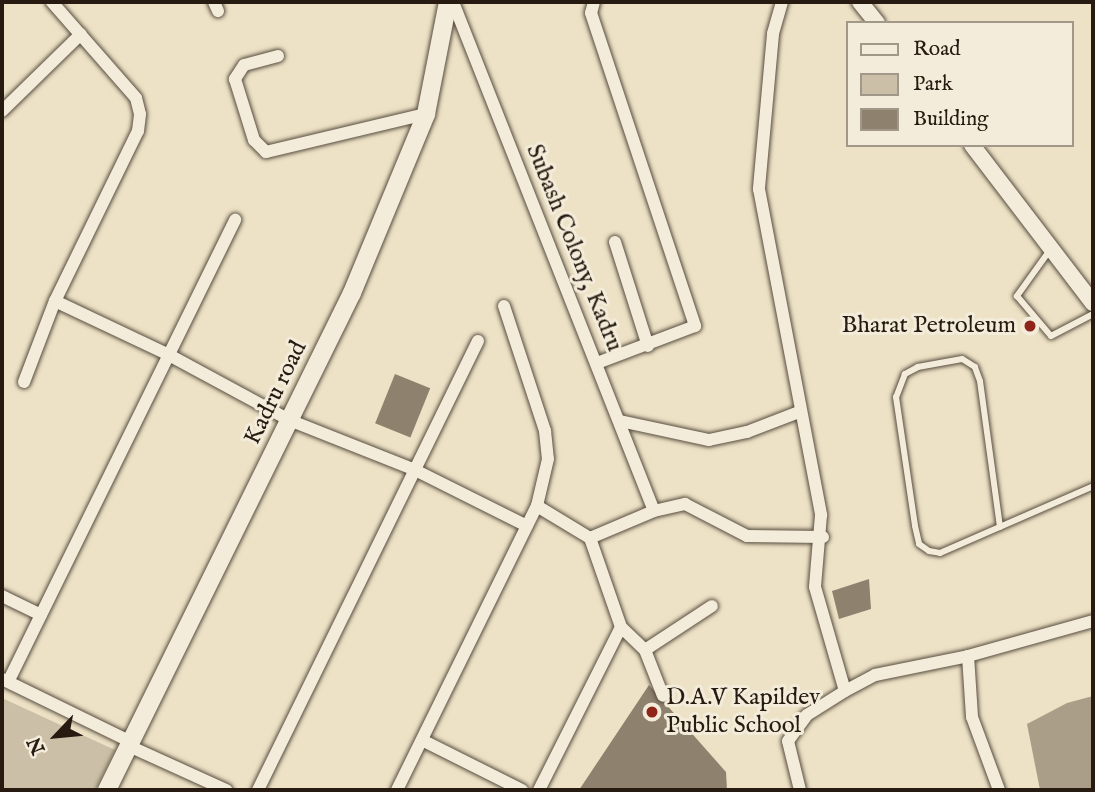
<!DOCTYPE html>
<html>
<head>
<meta charset="utf-8">
<style>
	body { margin:0 }
	#map { position:relative; width:1095px; height:792px; overflow:hidden; background:#ede2c6; font-family:"IM FELL English",serif }
	div>[style] { position:absolute }
	.green>* { inset:0; background:#cbc0a7 }
	.water>* { inset:0; background:#aa9e88 }
	.building>* { inset:0; background:#8e826f; transform-origin:0 0 }
	.roads { filter:drop-shadow(0 0 2px #584c3e) drop-shadow(0 0 2px #584c3e) }
	.service>* { height:6px; margin:-3px; padding:0 3px; transform-origin:3px; border-radius:3px; background:#f3ecda }
	.minor>* { height:12px; margin:-6px; padding:0 6px; transform-origin:6px; border-radius:6px; background:#f3ecda }
	.tertiary>* { height:16px; margin:-8px; padding:0 8px; transform-origin:8px; border-radius:8px; background:#f3ecda }
	.secondary>* { height:18px; margin:-9px; padding:0 9px; transform-origin:9px; border-radius:9px; background:#f3ecda }
	.dots>* { width:19px; height:19px; translate:-50% -50%; box-sizing:border-box; border:4px solid #f3ecda; border-radius:50% }
	span { translate:-50% -50%; white-space:nowrap; text-align:center; line-height:1.15; -webkit-text-stroke:6px #f3ecda; paint-order:stroke }
	.street-label { font-size:24px; color:#271a10 }
	.poi-label { font-size:24px; color:#271a10 }
	.right { translate:-100% -50%; text-align:right }
	.left { translate:0 -50%; text-align:left }
	.frame { position:absolute; inset:0; border:4px solid #271a10; pointer-events:none }
	.legend { position:absolute; left:846px; top:21px; width:228px; height:126px; box-sizing:border-box; background:#f3ecda; border:2px solid #a19889; margin:0; padding:9px 12px; list-style:none; font-size:21px; color:#271a10 }
	.legend li { display:flex; align-items:center; gap:14px; height:35px }
	.legend b { width:35px; border:2px solid #a19889 }
	.north { position:absolute; left:21px; top:701px; width:70px; height:70px; -webkit-text-stroke:5px #f3ecda; paint-order:stroke; rotate:244deg; font-size:19px; font-weight:700; line-height:28px; text-align:center; color:#271a10 }
	.north::after { content:''; display:block; margin:auto; width:24px; height:32px; background:#271a10; clip-path:polygon(50% 0,100% 100%,50% 72%,0 100%) }
</style>
</head>
<body>
<div id="map">
	<div class="green">
		<i style="clip-path:polygon(2px 698px,115px 750px,95px 790px,2px 790px)"></i>
	</div>
	<div class="water">
		<i style="clip-path:polygon(1093px 696px,1093px 790px,1040px 790px,1027px 724px,1067px 703px)"></i>
	</div>
	<div class="building">
		<i style="left:395px;top:374px;width:38px;height:53px;rotate:22deg"></i>
		<i style="clip-path:polygon(869px 579px,871px 609px,839px 619px,832px 591px)"></i>
		<i style="clip-path:polygon(649px 685px,726px 772px,727px 790px,579px 790px)"></i>
	</div>
	<div class="roads">
		<div class="service">
			<i style="left:1050px;top:250px;width:57px;rotate:125.7deg"></i>
			<i style="left:1017px;top:296px;width:52px;rotate:49.6deg"></i>
			<i style="left:1051px;top:336px;width:47px;rotate:-27.6deg"></i>
			<i style="left:1000px;top:527px;width:147px;rotate:-97.8deg"></i>
			<i style="left:980px;top:381px;width:15px;rotate:-110deg"></i>
			<i style="left:975px;top:367px;width:15px;rotate:-148deg"></i>
			<i style="left:962px;top:359px;width:45px;rotate:169.7deg"></i>
			<i style="left:918px;top:367px;width:15px;rotate:152deg"></i>
			<i style="left:905px;top:374px;width:25px;rotate:111deg"></i>
			<i style="left:896px;top:397px;width:130px;rotate:81.6deg"></i>
			<i style="left:915px;top:526px;width:18px;rotate:77deg"></i>
			<i style="left:919px;top:544px;width:12px;rotate:35deg"></i>
			<i style="left:929px;top:551px;width:11px;rotate:10deg"></i>
			<i style="left:940px;top:553px;width:167px;rotate:-23.6deg"></i>
		</div>
		<div class="minor">
			<i style="left:214px;top:2px;width:10px;rotate:66deg"></i>
			<i style="left:453px;top:2px;width:547px;rotate:68.45deg"></i>
			<i style="left:594px;top:2px;width:11px;rotate:105deg"></i>
			<i style="left:591px;top:13px;width:330px;rotate:71.6deg"></i>
			<i style="left:695px;top:326px;width:105px;rotate:159.3deg"></i>
			<i style="left:782px;top:2px;width:33px;rotate:106deg"></i>
			<i style="left:773px;top:34px;width:156px;rotate:95.2deg"></i>
			<i style="left:759px;top:189px;width:332px;rotate:79.2deg"></i>
			<i style="left:821px;top:515px;width:72px;rotate:94.8deg"></i>
			<i style="left:815px;top:587px;width:108px;rotate:73.9deg"></i>
			<i style="left:278px;top:56px;width:35px;rotate:165deg"></i>
			<i style="left:244px;top:65px;width:17px;rotate:123deg"></i>
			<i style="left:235px;top:79px;width:64px;rotate:72.7deg"></i>
			<i style="left:254px;top:140px;width:17px;rotate:45deg"></i>
			<i style="left:266px;top:152px;width:164px;rotate:-13.4deg"></i>
			<i style="left:2px;top:111px;width:110px;rotate:-44.3deg"></i>
			<i style="left:615px;top:242px;width:109px;rotate:72.4deg"></i>
			<i style="left:55px;top:301px;width:126px;rotate:25.3deg"></i>
			<i style="left:169px;top:355px;width:136px;rotate:28.4deg"></i>
			<i style="left:289px;top:420px;width:136px;rotate:21.6deg"></i>
			<i style="left:415px;top:470px;width:125px;rotate:26.6deg"></i>
			<i style="left:504px;top:306px;width:132px;rotate:71.8deg"></i>
			<i style="left:545px;top:431px;width:28px;rotate:84deg"></i>
			<i style="left:548px;top:459px;width:48px;rotate:103.2deg"></i>
			<i style="left:24px;top:382px;width:87px;rotate:-69.1deg"></i>
			<i style="left:55px;top:301px;width:189px;rotate:-64deg"></i>
			<i style="left:138px;top:131px;width:17px;rotate:-83deg"></i>
			<i style="left:140px;top:114px;width:16px;rotate:-104deg"></i>
			<i style="left:136px;top:98px;width:128px;rotate:-131.2deg"></i>
			<i style="left:620px;top:421px;width:91px;rotate:12.1deg"></i>
			<i style="left:709px;top:440px;width:39px;rotate:-12deg"></i>
			<i style="left:747px;top:432px;width:56px;rotate:-21deg"></i>
			<i style="left:590px;top:538px;width:69px;rotate:-22.9deg"></i>
			<i style="left:654px;top:511px;width:32px;rotate:-13deg"></i>
			<i style="left:685px;top:504px;width:70px;rotate:27.3deg"></i>
			<i style="left:747px;top:536px;width:76px;rotate:0.8deg"></i>
			<i style="left:2px;top:596px;width:43px;rotate:26deg"></i>
			<i style="left:645px;top:650px;width:80px;rotate:-33.3deg"></i>
			<i style="left:968px;top:656px;width:61px;rotate:86.2deg"></i>
			<i style="left:972px;top:717px;width:78px;rotate:69.7deg"></i>
			<i style="left:2px;top:679px;width:144px;rotate:26deg"></i>
			<i style="left:9px;top:680px;width:513px;rotate:-63.83deg"></i>
			<i style="left:422px;top:740px;width:112px;rotate:26.6deg"></i>
			<i style="left:129px;top:746px;width:107px;rotate:24.4deg"></i>
			<i style="left:258px;top:790px;width:500px;rotate:-63.9deg"></i>
			<i style="left:397px;top:790px;width:317px;rotate:-63.8deg"></i>
			<i style="left:537px;top:506px;width:62px;rotate:31.1deg"></i>
			<i style="left:590px;top:538px;width:94px;rotate:70.8deg"></i>
			<i style="left:621px;top:627px;width:33px;rotate:44deg"></i>
			<i style="left:645px;top:650px;width:49px;rotate:68.6deg"></i>
			<i style="left:539px;top:790px;width:182px;rotate:-63.3deg"></i>
			<i style="left:800px;top:790px;width:50px;rotate:-103.8deg"></i>
			<i style="left:788px;top:741px;width:32px;rotate:-54deg"></i>
			<i style="left:807px;top:715px;width:45px;rotate:-32.3deg"></i>
			<i style="left:845px;top:691px;width:34px;rotate:-28deg"></i>
			<i style="left:875px;top:675px;width:95px;rotate:-11.5deg"></i>
			<i style="left:968px;top:656px;width:130px;rotate:-15.6deg"></i>
		</div>
		<div class="tertiary">
			<i style="left:860px;top:2px;width:27px;rotate:51deg"></i>
			<i style="left:972px;top:145px;width:199px;rotate:52.6deg"></i>
		</div>
		<div class="secondary">
			<i style="left:107px;top:790px;width:554px;rotate:-63.76deg"></i>
			<i style="left:352px;top:293px;width:194px;rotate:-67.5deg"></i>
			<i style="left:426px;top:114px;width:114px;rotate:-78.9deg"></i>
		</div>
	</div>
	<div class="dots">
		<i style="left:1030px;top:326px;background:#8f2418"></i>
		<i style="left:652px;top:712px;background:#8f2418"></i>
	</div>
	<div class="street-label">
		<span style="left:574px;top:248px;rotate:68deg">Subash Colony, Kadru</span>
		<span style="left:276px;top:393px;rotate:-64deg">Kadru road</span>
	</div>
	<div class="poi-label">
		<span class="right" style="left:1016px;top:326px">Bharat Petroleum</span>
		<span class="left" style="left:666px;top:712px">D.A.V Kapildev<br>Public School</span>
	</div>
	<div class="frame"></div>
	<ul class="legend">
	<li><b style="height:9px;background:#f3ecda"></b>Road</li>
	<li><b style="height:19px;background:#cbc0a7"></b>Park</li>
	<li><b style="height:19px;background:#8e826f"></b>Building</li>
	</ul>
	<div class="north">N</div>
</div>
</body>
</html>
